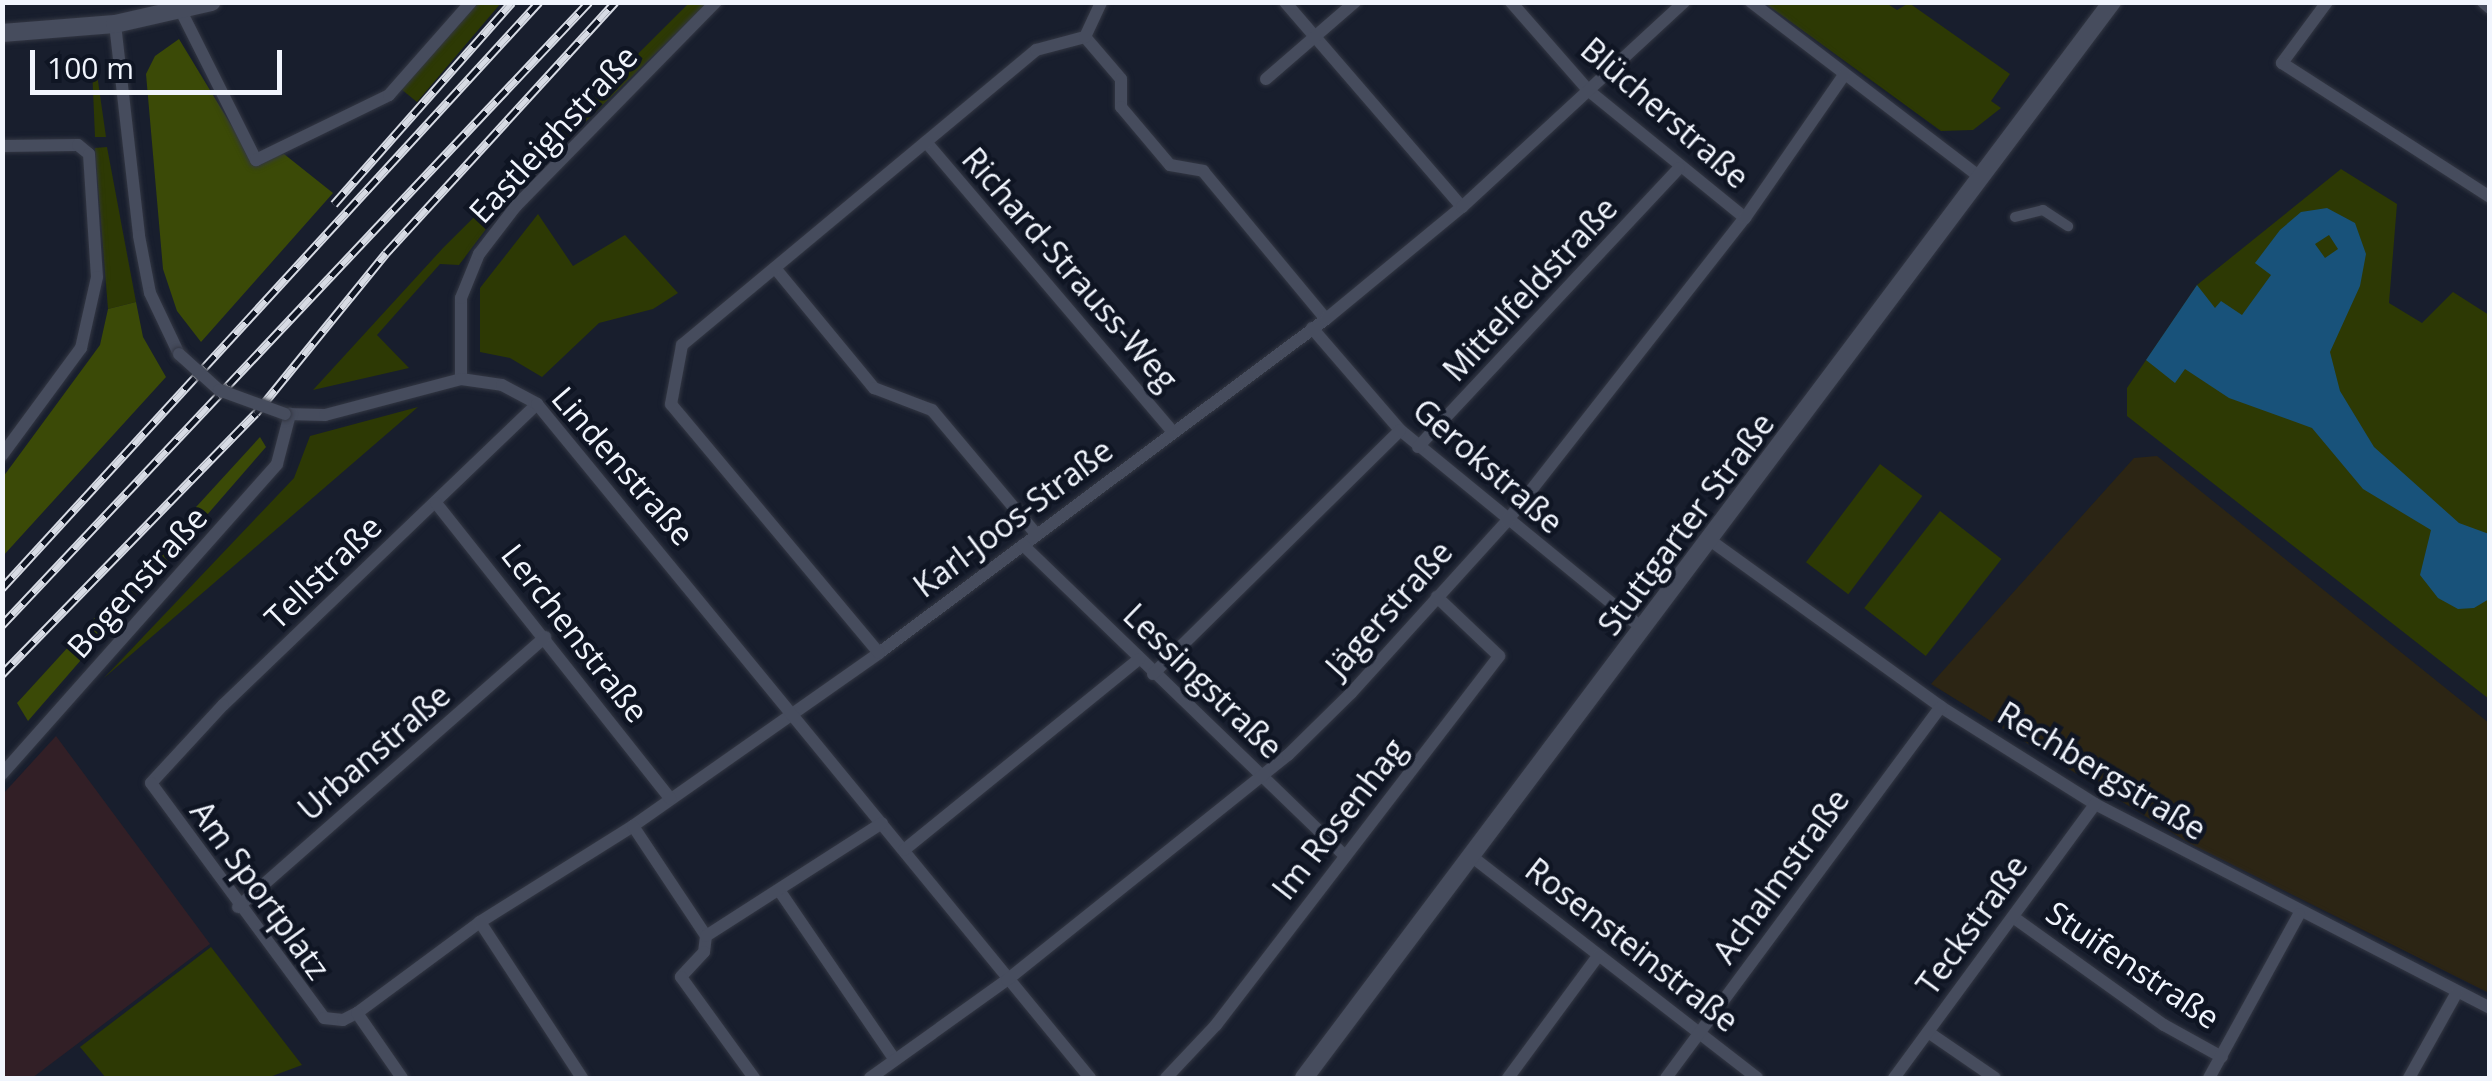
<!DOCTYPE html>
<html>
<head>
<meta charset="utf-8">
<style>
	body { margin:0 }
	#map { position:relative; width:2492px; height:1081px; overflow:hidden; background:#181e2d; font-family:"Open Sans",sans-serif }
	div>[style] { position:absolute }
	.industrial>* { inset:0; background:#321f26 }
	.education>* { inset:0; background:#2c2514 }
	.green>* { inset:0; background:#2d3904; transform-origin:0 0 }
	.forest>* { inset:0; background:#3b4a07 }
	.water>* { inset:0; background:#18527a }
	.roads { filter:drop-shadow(0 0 2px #333743) drop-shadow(0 0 2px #333743) }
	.pedestrian>* { height:10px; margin:-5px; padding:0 5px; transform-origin:5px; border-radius:5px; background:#464c5d }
	.minor>* { height:12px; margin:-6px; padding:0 6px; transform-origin:6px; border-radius:6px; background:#464c5d }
	.secondary>* { height:18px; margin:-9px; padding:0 9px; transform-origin:9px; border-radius:9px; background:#464c5d }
	.rail>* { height:9px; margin-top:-4.5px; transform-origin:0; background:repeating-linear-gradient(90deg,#0f1523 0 15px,#d7dbe4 0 30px); box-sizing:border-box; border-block:2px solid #d7dbe4 }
	.bridges { filter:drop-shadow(0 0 2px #333743) drop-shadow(0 0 2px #333743) }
	.minor-bridge>* { height:12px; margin:-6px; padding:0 6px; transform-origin:6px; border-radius:6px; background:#464c5d }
	span { translate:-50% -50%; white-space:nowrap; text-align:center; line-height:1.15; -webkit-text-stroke:9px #0f1523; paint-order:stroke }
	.street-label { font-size:32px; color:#f1f5fd }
	.frame { position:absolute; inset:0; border:5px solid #f1f5fd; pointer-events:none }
	.scale { position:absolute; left:30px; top:50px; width:252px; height:45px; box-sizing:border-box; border:5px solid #f1f5fd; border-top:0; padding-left:12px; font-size:30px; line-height:35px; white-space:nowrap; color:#f1f5fd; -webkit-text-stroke:8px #0f1523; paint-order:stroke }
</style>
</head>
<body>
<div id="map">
	<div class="industrial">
		<i style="clip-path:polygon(56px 736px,210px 944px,32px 1078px,3px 1078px,3px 794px)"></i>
	</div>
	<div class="education">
		<i style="clip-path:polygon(2157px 456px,2489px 723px,2489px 993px,2189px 843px,1931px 684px,2134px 458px)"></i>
	</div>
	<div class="green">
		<i style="clip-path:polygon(477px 3px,501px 3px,417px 102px,401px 89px)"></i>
		<i style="clip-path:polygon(689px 3px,707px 3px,514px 192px,459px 265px,440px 264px,377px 335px,409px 368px,313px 390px,443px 248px)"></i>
		<i style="clip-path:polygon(1765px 3px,1886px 3px,1897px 10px,1909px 3px,2010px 74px,1991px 101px,2001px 108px,1973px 130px,1941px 131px)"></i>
		<i style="clip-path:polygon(92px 67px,97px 74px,106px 137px,95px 137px)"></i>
		<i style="clip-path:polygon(107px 147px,136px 302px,108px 309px,95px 148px)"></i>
		<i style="clip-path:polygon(2341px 169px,2397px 204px,2389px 303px,2422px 323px,2453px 292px,2489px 315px,2489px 699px,2127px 416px,2127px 388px,2197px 285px)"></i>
		<i style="clip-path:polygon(538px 214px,573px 266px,625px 235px,678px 293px,653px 309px,599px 323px,542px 377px,510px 358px,480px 352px,480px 288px)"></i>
		<i style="clip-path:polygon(418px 407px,104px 678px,294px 478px,310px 436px)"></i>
		<i style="left:1880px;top:464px;width:53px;height:123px;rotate:37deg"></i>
		<i style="left:1940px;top:511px;width:78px;height:123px;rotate:38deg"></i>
		<i style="clip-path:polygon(211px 947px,302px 1065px,267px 1078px,106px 1078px,80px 1047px)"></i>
	</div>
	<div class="forest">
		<i style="clip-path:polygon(179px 39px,253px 161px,284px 154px,333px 193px,201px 342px,177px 311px,163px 269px,146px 74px,155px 56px)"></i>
		<i style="clip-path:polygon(136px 302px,143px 337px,166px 377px,3px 556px,3px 477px,100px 345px,108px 309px)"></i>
		<i style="clip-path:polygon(260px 437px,266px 447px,28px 721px,17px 703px)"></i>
	</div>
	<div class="water">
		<i style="clip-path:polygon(evenodd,2327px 208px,2355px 223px,2366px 254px,2360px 286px,2330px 352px,2340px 391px,2374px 447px,2459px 523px,2489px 534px,2489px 599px,2474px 608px,2458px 609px,2438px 598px,2420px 575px,2431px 530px,2363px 489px,2312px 428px,2229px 398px,2185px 369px,2175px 383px,2146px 360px,2197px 285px,2215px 308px,2221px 301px,2242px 315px,2271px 275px,2255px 263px,2280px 230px,2301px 212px,2327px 208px,2329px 235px,2338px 249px,2325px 258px,2315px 244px,2329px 235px)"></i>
	</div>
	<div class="roads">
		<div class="pedestrian">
			<i style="left:2015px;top:217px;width:29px;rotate:-14deg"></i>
			<i style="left:2043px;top:210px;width:30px;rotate:33deg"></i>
		</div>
		<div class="minor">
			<i style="left:1285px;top:2px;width:271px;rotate:49.2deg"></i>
			<i style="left:1511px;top:2px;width:118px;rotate:48.8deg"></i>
			<i style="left:1589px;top:91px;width:201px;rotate:39.1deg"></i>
			<i style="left:1751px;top:2px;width:290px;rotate:37.4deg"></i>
			<i style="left:2327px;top:2px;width:76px;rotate:126.4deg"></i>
			<i style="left:2282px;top:63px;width:247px;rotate:32.8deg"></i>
			<i style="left:2483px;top:2px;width:9px;rotate:41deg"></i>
			<i style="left:181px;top:11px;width:167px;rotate:63.3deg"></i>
			<i style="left:256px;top:160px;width:148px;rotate:-26deg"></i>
			<i style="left:389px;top:95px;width:124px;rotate:-48.6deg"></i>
			<i style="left:115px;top:24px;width:213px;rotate:83.5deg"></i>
			<i style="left:139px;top:236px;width:58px;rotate:79.1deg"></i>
			<i style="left:150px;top:293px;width:68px;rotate:64.6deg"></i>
			<i style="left:1085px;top:37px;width:55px;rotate:49.4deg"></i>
			<i style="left:1121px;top:79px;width:28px;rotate:90deg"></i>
			<i style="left:1121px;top:107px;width:76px;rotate:49.8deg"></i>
			<i style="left:1170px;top:165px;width:34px;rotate:10deg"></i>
			<i style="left:1203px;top:171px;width:192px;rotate:50.3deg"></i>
			<i style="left:1266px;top:79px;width:118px;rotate:-40.9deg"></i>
			<i style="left:926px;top:142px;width:381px;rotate:49.6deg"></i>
			<i style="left:2px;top:146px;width:76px;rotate:-0.8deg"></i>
			<i style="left:78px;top:145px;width:14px;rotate:39deg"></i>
			<i style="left:89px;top:154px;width:123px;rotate:86.3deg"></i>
			<i style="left:97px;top:277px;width:73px;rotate:102.7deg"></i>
			<i style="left:81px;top:348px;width:133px;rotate:126.4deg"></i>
			<i style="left:775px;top:268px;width:156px;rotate:50.5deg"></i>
			<i style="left:874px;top:388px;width:62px;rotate:20.8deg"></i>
			<i style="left:932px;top:410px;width:163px;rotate:50deg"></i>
			<i style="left:1312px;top:328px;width:135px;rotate:49.2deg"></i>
			<i style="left:1400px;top:430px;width:315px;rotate:39.3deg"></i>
			<i style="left:461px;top:379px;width:81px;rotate:-90deg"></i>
			<i style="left:461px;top:298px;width:48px;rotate:-67.8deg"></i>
			<i style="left:479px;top:254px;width:61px;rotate:-52.4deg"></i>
			<i style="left:516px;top:206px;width:286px;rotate:-45.6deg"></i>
			<i style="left:537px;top:404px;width:435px;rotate:136.2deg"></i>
			<i style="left:223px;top:705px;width:106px;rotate:132.7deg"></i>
			<i style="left:151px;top:783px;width:292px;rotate:53.6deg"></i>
			<i style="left:324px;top:1018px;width:19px;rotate:6deg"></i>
			<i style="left:343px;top:1020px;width:16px;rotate:-27deg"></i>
			<i style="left:357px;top:1013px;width:153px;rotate:-36.5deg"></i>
			<i style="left:480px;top:922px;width:181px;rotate:-32.1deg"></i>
			<i style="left:633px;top:826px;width:301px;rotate:-35.1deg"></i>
			<i style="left:879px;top:653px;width:558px;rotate:-36.77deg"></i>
			<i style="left:1326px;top:319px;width:176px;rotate:-39.5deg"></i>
			<i style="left:1462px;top:207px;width:302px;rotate:-42.7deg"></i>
			<i style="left:285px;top:414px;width:40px;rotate:1.4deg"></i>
			<i style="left:325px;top:415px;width:141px;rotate:-14.8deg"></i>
			<i style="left:461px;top:379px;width:41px;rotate:8.3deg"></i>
			<i style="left:502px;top:385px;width:40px;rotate:28deg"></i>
			<i style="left:537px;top:404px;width:872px;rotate:50.63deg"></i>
			<i style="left:1418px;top:447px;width:382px;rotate:-46.9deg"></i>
			<i style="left:436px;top:503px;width:377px;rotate:51.6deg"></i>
			<i style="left:1711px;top:541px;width:284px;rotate:35.8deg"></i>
			<i style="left:1941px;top:707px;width:182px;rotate:32.2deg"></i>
			<i style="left:2095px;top:804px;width:445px;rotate:27.3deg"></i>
			<i style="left:1023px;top:545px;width:448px;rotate:44deg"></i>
			<i style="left:879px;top:653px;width:324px;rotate:-129.9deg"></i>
			<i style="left:671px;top:404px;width:60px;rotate:-79.4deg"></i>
			<i style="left:682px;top:345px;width:461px;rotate:-39.8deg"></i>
			<i style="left:1036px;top:50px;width:51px;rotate:-14.9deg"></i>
			<i style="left:1085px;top:37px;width:38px;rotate:-65deg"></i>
			<i style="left:1153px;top:674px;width:347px;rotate:-44.6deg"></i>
			<i style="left:2px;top:774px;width:414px;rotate:-48.4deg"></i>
			<i style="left:277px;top:464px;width:52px;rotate:-75.4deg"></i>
			<i style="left:633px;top:826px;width:132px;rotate:56.4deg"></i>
			<i style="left:706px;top:936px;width:16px;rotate:97deg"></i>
			<i style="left:704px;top:952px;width:34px;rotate:133deg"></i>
			<i style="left:681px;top:977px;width:125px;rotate:54.1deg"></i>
			<i style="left:904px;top:850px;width:303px;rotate:-39.1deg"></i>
			<i style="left:1471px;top:856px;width:362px;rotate:37.8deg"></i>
			<i style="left:781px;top:893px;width:202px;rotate:55.7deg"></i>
			<i style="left:238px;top:907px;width:409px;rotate:-41.3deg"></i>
			<i style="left:2013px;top:917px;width:186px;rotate:35.6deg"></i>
			<i style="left:2164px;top:1025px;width:66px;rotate:28.9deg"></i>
			<i style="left:480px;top:922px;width:186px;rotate:56.8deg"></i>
			<i style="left:706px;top:936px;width:209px;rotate:-32.7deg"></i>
			<i style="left:357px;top:1013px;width:79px;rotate:55.3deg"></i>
			<i style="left:1928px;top:1032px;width:81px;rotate:34.5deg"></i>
			<i style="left:870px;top:1078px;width:168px;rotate:-35.6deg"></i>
			<i style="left:1007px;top:980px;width:360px;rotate:-38.7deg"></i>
			<i style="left:1288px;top:755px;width:88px;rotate:-44.5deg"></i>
			<i style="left:1351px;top:693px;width:232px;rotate:-47.8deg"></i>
			<i style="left:1507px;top:521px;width:385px;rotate:-51.9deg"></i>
			<i style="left:1745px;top:218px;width:174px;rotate:-55.3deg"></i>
			<i style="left:1166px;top:1078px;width:73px;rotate:-46.7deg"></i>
			<i style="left:1216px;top:1025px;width:465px;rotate:-52.5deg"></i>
			<i style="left:1499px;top:656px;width:86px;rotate:-136.4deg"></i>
			<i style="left:1508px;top:1078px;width:152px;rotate:-53.6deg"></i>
			<i style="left:1666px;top:1078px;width:462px;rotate:-53.5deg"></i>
			<i style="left:1894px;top:1078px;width:340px;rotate:-53.7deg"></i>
			<i style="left:2209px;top:1078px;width:187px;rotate:-61.2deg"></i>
			<i style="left:2409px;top:1078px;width:98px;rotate:-60.8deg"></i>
		</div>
		<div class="secondary">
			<i style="left:2px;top:33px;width:113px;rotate:-4.6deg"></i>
			<i style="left:115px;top:24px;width:99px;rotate:-12.8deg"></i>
			<i style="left:1304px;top:1078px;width:1346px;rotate:-53.1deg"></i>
		</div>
	</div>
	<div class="rail">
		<i style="left:334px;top:204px;width:269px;rotate:-48.6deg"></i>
		<i style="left:2px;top:588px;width:795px;rotate:-47.5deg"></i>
		<i style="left:2px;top:625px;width:856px;rotate:-46.7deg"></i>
		<i style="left:2px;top:674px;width:364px;rotate:-45.8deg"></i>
		<i style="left:256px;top:413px;width:206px;rotate:-50.9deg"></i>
		<i style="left:386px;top:253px;width:340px;rotate:-47.6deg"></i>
	</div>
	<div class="bridges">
		<div class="minor-bridge">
			<i style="left:179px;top:354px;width:54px;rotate:42deg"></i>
			<i style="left:219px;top:390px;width:70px;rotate:20deg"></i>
		</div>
	</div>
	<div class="street-label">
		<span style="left:1665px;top:113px;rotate:41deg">Blücherstraße</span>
		<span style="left:553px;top:134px;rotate:-47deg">Eastleighstraße</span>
		<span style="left:1070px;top:269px;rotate:49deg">Richard-Strauss-Weg</span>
		<span style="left:1530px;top:289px;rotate:-47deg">Mittelfeldstraße</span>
		<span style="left:623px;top:466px;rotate:49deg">Lindenstraße</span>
		<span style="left:1488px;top:466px;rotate:41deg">Gerokstraße</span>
		<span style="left:1013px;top:518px;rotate:-37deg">Karl-Joos-Straße</span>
		<span style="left:1686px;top:524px;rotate:-53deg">Stuttgarter Straße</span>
		<span style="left:323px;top:572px;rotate:-44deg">Tellstraße</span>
		<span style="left:137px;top:582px;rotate:-48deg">Bogenstraße</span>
		<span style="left:1389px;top:609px;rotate:-48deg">Jägerstraße</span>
		<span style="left:575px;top:633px;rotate:52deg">Lerchenstraße</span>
		<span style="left:1203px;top:681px;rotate:44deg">Lessingstraße</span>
		<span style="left:374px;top:752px;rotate:-41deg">Urbanstraße</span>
		<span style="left:2102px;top:771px;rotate:31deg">Rechbergstraße</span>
		<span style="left:1339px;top:819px;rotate:-52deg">Im Rosenhag</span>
		<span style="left:1781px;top:876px;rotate:-54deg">Achalmstraße</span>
		<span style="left:260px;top:890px;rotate:54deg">Am Sportplatz</span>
		<span style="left:1972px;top:925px;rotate:-54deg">Teckstraße</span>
		<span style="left:1632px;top:945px;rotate:38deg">Rosensteinstraße</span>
		<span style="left:2133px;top:965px;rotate:34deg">Stuifenstraße</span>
	</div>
	<div class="frame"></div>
	<div class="scale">100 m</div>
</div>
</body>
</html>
